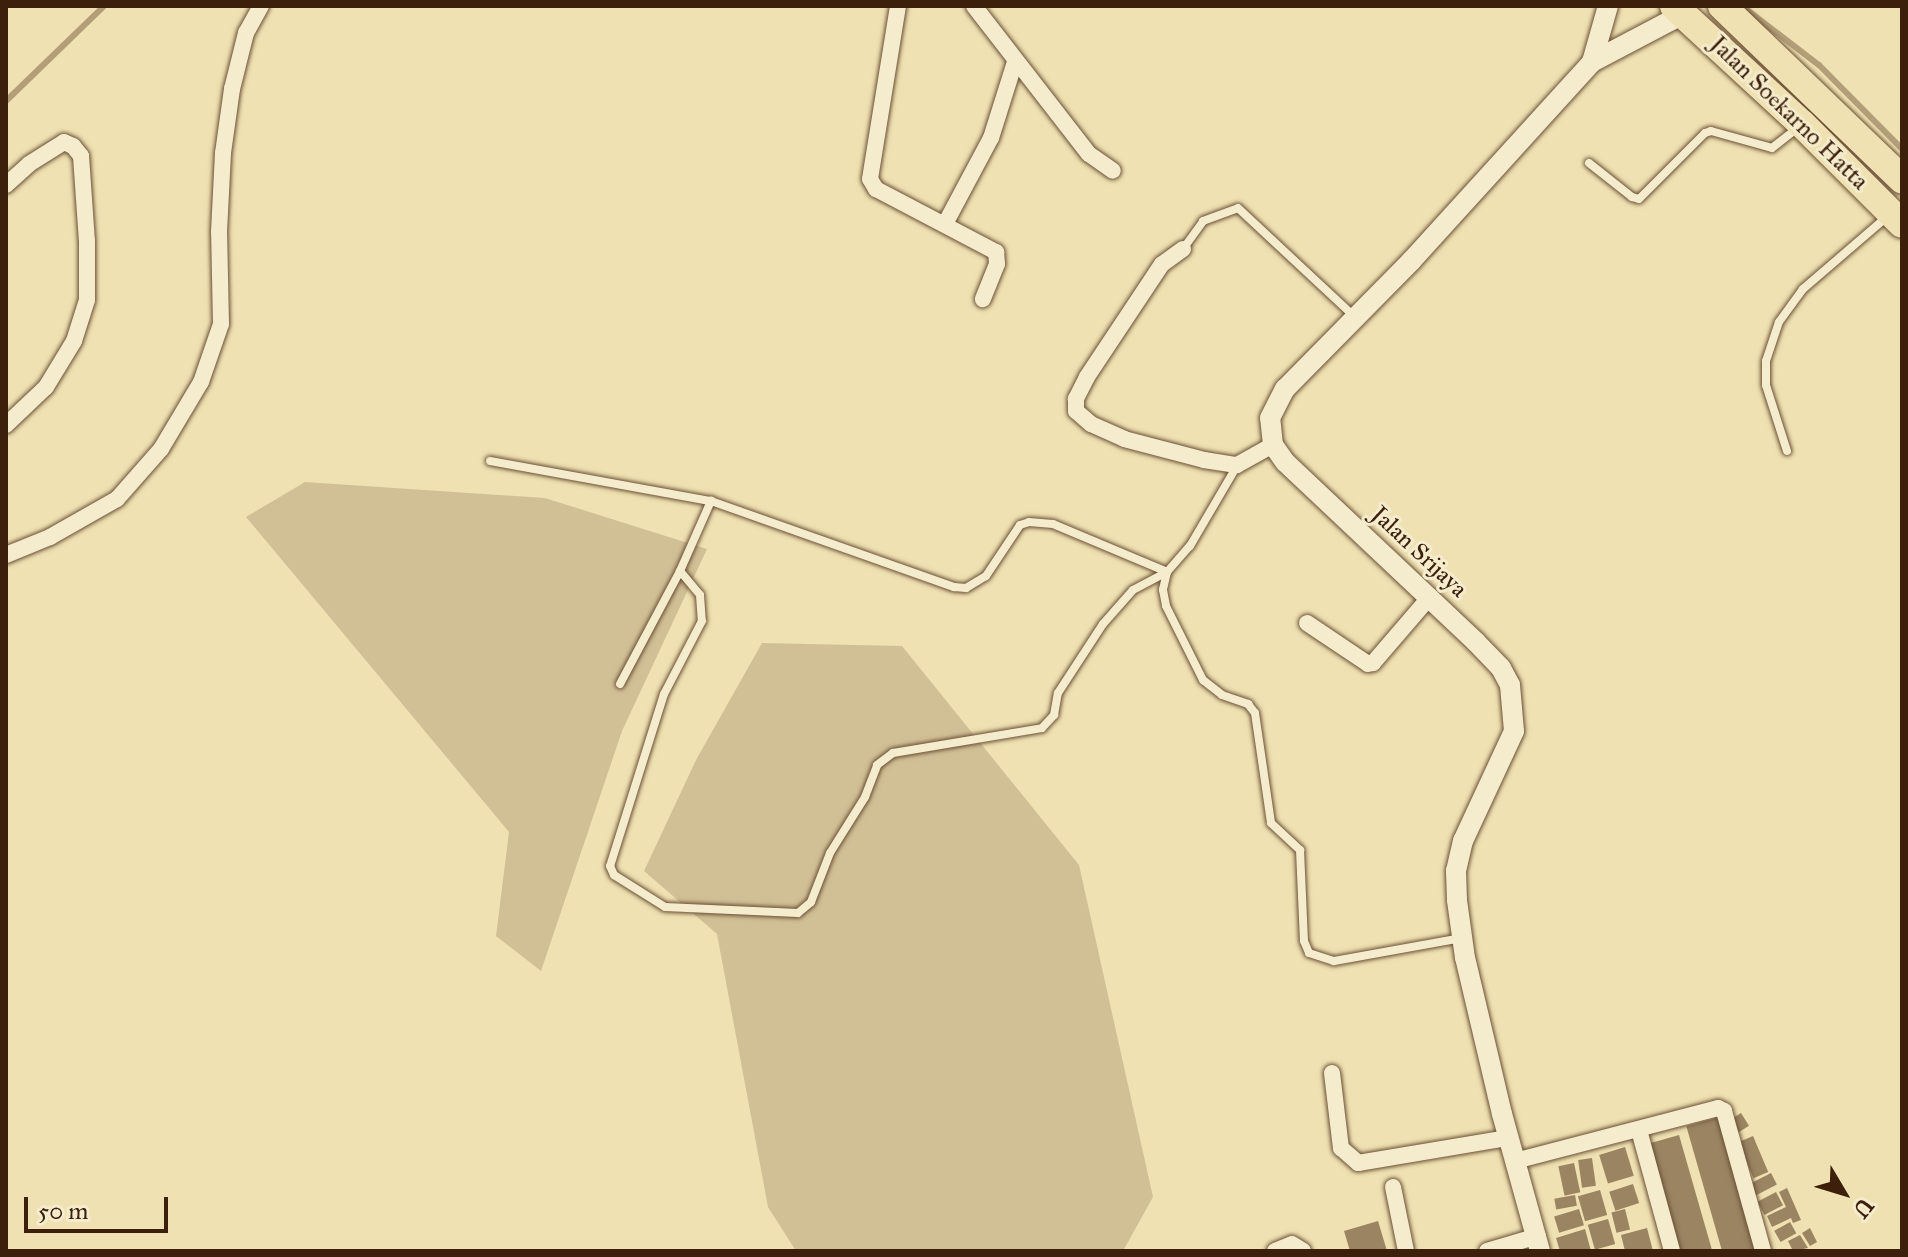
<!DOCTYPE html>
<html>
<head>
<meta charset="utf-8">
<style>
	body { margin:0 }
	#map { position:relative; width:1908px; height:1257px; overflow:hidden; background:#efe1b2; font-family:"IM FELL Great Primer",serif }
	div>[style] { position:absolute }
	.green>* { inset:0; background:#d1c096 }
	.stream>* { height:6px; margin:-3px; padding:0 3px; transform-origin:3px; border-radius:3px; background:#b29f79 }
	.building>* { inset:0; background:#9a8462; transform-origin:0 0 }
	.roads { filter:drop-shadow(0 0 2px #6a5035) drop-shadow(0 0 2px #6a5035) }
	.service>* { height:8px; margin:-4px; padding:0 4px; transform-origin:4px; border-radius:4px; background:#f5eccd }
	.minor>* { height:16px; margin:-8px; padding:0 8px; transform-origin:8px; border-radius:8px; background:#f5eccd }
	.tertiary>* { height:20px; margin:-10px; padding:0 10px; transform-origin:10px; border-radius:10px; background:#f5eccd }
	.trunk>* { height:28px; margin:-14px; padding:0 14px; transform-origin:14px; border-radius:14px; background:#efe1b2 }
	span { translate:-50% -50%; white-space:nowrap; text-align:center; line-height:1.15; -webkit-text-stroke:6px #f5eccd; paint-order:stroke }
	.street-label { font-size:24px; color:#3d200b }
	.frame { position:absolute; inset:0; border:8px solid #3d200b; pointer-events:none }
	.north { position:absolute; left:1804px; top:1153px; width:80px; height:80px; -webkit-text-stroke:6px #f5eccd; paint-order:stroke; rotate:128deg; font-size:22px; font-weight:700; line-height:32px; text-align:center; color:#3d200b }
	.north::after { content:''; display:block; margin:auto; width:28px; height:36px; background:#3d200b; clip-path:polygon(50% 0,100% 100%,50% 72%,0 100%) }
	.scale { position:absolute; left:24px; top:1197px; width:144px; height:36px; box-sizing:border-box; border:4px solid #3d200b; border-top:0; padding-left:10px; font-size:24px; line-height:28px; white-space:nowrap; color:#3d200b; -webkit-text-stroke:6px #f5eccd; paint-order:stroke }
</style>
</head>
<body>
<div id="map">
	<div class="green">
		<i style="clip-path:polygon(305px 482px,545px 498px,707px 549px,622px 731px,541px 971px,496px 936px,509px 832px,246px 517px)"></i>
		<i style="clip-path:polygon(762px 643px,902px 646px,1079px 865px,1153px 1197px,1123px 1251px,796px 1251px,768px 1207px,717px 934px,644px 871px,696px 760px)"></i>
	</div>
	<div class="stream">
		<i style="left:1742px;top:6px;width:97px;rotate:37.5deg"></i>
		<i style="left:1819px;top:65px;width:118px;rotate:45.3deg"></i>
		<i style="left:6px;top:101px;width:136px;rotate:-44.1deg"></i>
	</div>
	<div class="building">
		<i style="left:1741px;top:1113px;width:15px;height:14px;rotate:58deg"></i>
		<i style="left:1719px;top:1117px;width:139px;height:34px;rotate:74deg"></i>
		<i style="left:1679px;top:1135px;width:121px;height:33px;rotate:74deg"></i>
		<i style="left:1753px;top:1136px;width:39px;height:16px;rotate:67deg"></i>
		<i style="left:1625px;top:1147px;width:30px;height:27px;rotate:73deg"></i>
		<i style="left:1592px;top:1158px;width:28px;height:14px;rotate:82deg"></i>
		<i style="left:1574px;top:1163px;width:30px;height:16px;rotate:78deg"></i>
		<i style="left:1771px;top:1173px;width:13px;height:26px;rotate:63deg"></i>
		<i style="left:1633px;top:1184px;width:20px;height:25px;rotate:72deg"></i>
		<i style="clip-path:polygon(1787px 1188px,1801px 1220px,1793px 1223px,1791px 1218px,1772px 1227px,1767px 1216px,1786px 1207px,1779px 1192px)"></i>
		<i style="left:1600px;top:1190px;width:26px;height:23px;rotate:74deg"></i>
		<i style="left:1776px;top:1192px;width:15px;height:21px;rotate:62deg"></i>
		<i style="left:1575px;top:1195px;width:11px;height:21px;rotate:80deg"></i>
		<i style="left:1579px;top:1209px;width:17px;height:26px;rotate:73deg"></i>
		<i style="left:1625px;top:1209px;width:21px;height:14px;rotate:76deg"></i>
		<i style="left:1608px;top:1219px;width:26px;height:21px;rotate:74deg"></i>
		<i style="clip-path:polygon(1378px 1221px,1387px 1251px,1350px 1251px,1344px 1231px)"></i>
		<i style="left:1790px;top:1222px;width:13px;height:18px;rotate:61deg"></i>
		<i style="clip-path:polygon(1647px 1228px,1653px 1251px,1625px 1251px,1621px 1235px)"></i>
		<i style="clip-path:polygon(1810px 1228px,1817px 1242px,1810px 1246px,1802px 1233px)"></i>
		<i style="clip-path:polygon(1585px 1229px,1591px 1251px,1560px 1251px,1556px 1238px)"></i>
		<i style="clip-path:polygon(1800px 1235px,1808px 1248px,1793px 1251px,1788px 1241px)"></i>
	</div>
	<div class="roads">
		<div class="service">
			<i style="left:1589px;top:163px;width:55px;rotate:38.3deg"></i>
			<i style="left:1632px;top:197px;width:7px;rotate:16deg"></i>
			<i style="left:1639px;top:199px;width:93px;rotate:-45deg"></i>
			<i style="left:1705px;top:133px;width:6px;rotate:-18deg"></i>
			<i style="left:1711px;top:131px;width:63px;rotate:15.6deg"></i>
			<i style="left:1772px;top:148px;width:33px;rotate:-38deg"></i>
			<i style="left:1183px;top:249px;width:34px;rotate:-54deg"></i>
			<i style="left:1203px;top:221px;width:37px;rotate:-20deg"></i>
			<i style="left:1238px;top:208px;width:160px;rotate:43deg"></i>
			<i style="left:1787px;top:451px;width:69px;rotate:-107.7deg"></i>
			<i style="left:1766px;top:385px;width:24px;rotate:-90deg"></i>
			<i style="left:1766px;top:361px;width:41px;rotate:-71.6deg"></i>
			<i style="left:1779px;top:322px;width:41px;rotate:-54deg"></i>
			<i style="left:1803px;top:289px;width:112px;rotate:-40.7deg"></i>
			<i style="left:490px;top:461px;width:225px;rotate:10.3deg"></i>
			<i style="left:711px;top:501px;width:258px;rotate:19.5deg"></i>
			<i style="left:954px;top:587px;width:12px;rotate:5deg"></i>
			<i style="left:966px;top:588px;width:23px;rotate:-31deg"></i>
			<i style="left:986px;top:576px;width:61px;rotate:-56.3deg"></i>
			<i style="left:1020px;top:525px;width:9px;rotate:-18deg"></i>
			<i style="left:1029px;top:522px;width:24px;rotate:5deg"></i>
			<i style="left:1053px;top:524px;width:124px;rotate:22.8deg"></i>
			<i style="left:1167px;top:572px;width:18px;rotate:103deg"></i>
			<i style="left:1163px;top:590px;width:16px;rotate:79deg"></i>
			<i style="left:1166px;top:606px;width:83px;rotate:63.4deg"></i>
			<i style="left:1203px;top:680px;width:24px;rotate:38deg"></i>
			<i style="left:1222px;top:695px;width:28px;rotate:19deg"></i>
			<i style="left:1248px;top:704px;width:11px;rotate:52deg"></i>
			<i style="left:1255px;top:713px;width:111px;rotate:81.7deg"></i>
			<i style="left:1271px;top:823px;width:40px;rotate:43deg"></i>
			<i style="left:1300px;top:850px;width:91px;rotate:87.5deg"></i>
			<i style="left:1304px;top:941px;width:13px;rotate:67deg"></i>
			<i style="left:1309px;top:953px;width:26px;rotate:18deg"></i>
			<i style="left:1334px;top:961px;width:130px;rotate:-10.2deg"></i>
			<i style="left:680px;top:571px;width:31px;rotate:50deg"></i>
			<i style="left:700px;top:595px;width:26px;rotate:86deg"></i>
			<i style="left:702px;top:621px;width:82px;rotate:117.5deg"></i>
			<i style="left:664px;top:694px;width:180px;rotate:107.4deg"></i>
			<i style="left:610px;top:866px;width:10px;rotate:66deg"></i>
			<i style="left:614px;top:875px;width:60px;rotate:32.1deg"></i>
			<i style="left:665px;top:907px;width:133px;rotate:2.6deg"></i>
			<i style="left:798px;top:913px;width:17px;rotate:-40deg"></i>
			<i style="left:811px;top:902px;width:53px;rotate:-68.8deg"></i>
			<i style="left:830px;top:853px;width:66px;rotate:-58deg"></i>
			<i style="left:865px;top:797px;width:34px;rotate:-69deg"></i>
			<i style="left:877px;top:765px;width:20px;rotate:-37deg"></i>
			<i style="left:893px;top:753px;width:151px;rotate:-9.5deg"></i>
			<i style="left:1042px;top:728px;width:18px;rotate:-47deg"></i>
			<i style="left:1054px;top:715px;width:22px;rotate:-80deg"></i>
			<i style="left:1058px;top:693px;width:82px;rotate:-56.9deg"></i>
			<i style="left:1103px;top:624px;width:45px;rotate:-48.6deg"></i>
			<i style="left:1133px;top:590px;width:38px;rotate:-28deg"></i>
			<i style="left:1167px;top:572px;width:35px;rotate:-49deg"></i>
			<i style="left:1190px;top:546px;width:93px;rotate:-59.6deg"></i>
			<i style="left:620px;top:684px;width:128px;rotate:-62deg"></i>
			<i style="left:680px;top:571px;width:77px;rotate:-66.1deg"></i>
		</div>
		<div class="minor">
			<i style="left:898px;top:6px;width:175px;rotate:99.2deg"></i>
			<i style="left:870px;top:179px;width:12px;rotate:59deg"></i>
			<i style="left:876px;top:189px;width:136px;rotate:27.7deg"></i>
			<i style="left:996px;top:252px;width:12px;rotate:85deg"></i>
			<i style="left:997px;top:264px;width:38px;rotate:112deg"></i>
			<i style="left:974px;top:6px;width:187px;rotate:52.2deg"></i>
			<i style="left:1089px;top:154px;width:29px;rotate:35deg"></i>
			<i style="left:6px;top:185px;width:31px;rotate:-42deg"></i>
			<i style="left:29px;top:164px;width:41px;rotate:-32.2deg"></i>
			<i style="left:64px;top:142px;width:10px;rotate:24deg"></i>
			<i style="left:73px;top:146px;width:13px;rotate:51deg"></i>
			<i style="left:81px;top:156px;width:85px;rotate:86deg"></i>
			<i style="left:87px;top:241px;width:59px;rotate:90deg"></i>
			<i style="left:87px;top:300px;width:43px;rotate:107.6deg"></i>
			<i style="left:74px;top:341px;width:54px;rotate:121.3deg"></i>
			<i style="left:46px;top:387px;width:55px;rotate:136.5deg"></i>
			<i style="left:945px;top:224px;width:98px;rotate:-61.9deg"></i>
			<i style="left:991px;top:138px;width:80px;rotate:-72.5deg"></i>
			<i style="left:1183px;top:249px;width:26px;rotate:144deg"></i>
			<i style="left:1162px;top:264px;width:136px;rotate:123.6deg"></i>
			<i style="left:1087px;top:377px;width:25px;rotate:117deg"></i>
			<i style="left:1076px;top:399px;width:12px;rotate:90deg"></i>
			<i style="left:1076px;top:411px;width:20px;rotate:41deg"></i>
			<i style="left:1091px;top:424px;width:36px;rotate:24deg"></i>
			<i style="left:1124px;top:439px;width:83px;rotate:14.7deg"></i>
			<i style="left:1204px;top:460px;width:33px;rotate:9deg"></i>
			<i style="left:1237px;top:465px;width:41px;rotate:-29.1deg"></i>
			<i style="left:6px;top:555px;width:48px;rotate:-22.2deg"></i>
			<i style="left:50px;top:537px;width:77px;rotate:-29.6deg"></i>
			<i style="left:117px;top:499px;width:67px;rotate:-48.7deg"></i>
			<i style="left:161px;top:449px;width:78px;rotate:-59.2deg"></i>
			<i style="left:201px;top:382px;width:61px;rotate:-71deg"></i>
			<i style="left:221px;top:324px;width:92px;rotate:-91.2deg"></i>
			<i style="left:219px;top:232px;width:79px;rotate:-87.1deg"></i>
			<i style="left:223px;top:153px;width:65px;rotate:-82deg"></i>
			<i style="left:232px;top:89px;width:58px;rotate:-76deg"></i>
			<i style="left:246px;top:33px;width:31px;rotate:-61deg"></i>
			<i style="left:1307px;top:623px;width:73px;rotate:33.9deg"></i>
			<i style="left:1368px;top:664px;width:5px;rotate:-11deg"></i>
			<i style="left:1373px;top:663px;width:86px;rotate:-49.3deg"></i>
			<i style="left:1332px;top:1073px;width:76px;rotate:83.2deg"></i>
			<i style="left:1341px;top:1148px;width:23px;rotate:41deg"></i>
			<i style="left:1358px;top:1163px;width:152px;rotate:-9.5deg"></i>
			<i style="left:1639px;top:1130px;width:125px;rotate:74.7deg"></i>
			<i style="left:1515px;top:1161px;width:210px;rotate:-14.6deg"></i>
			<i style="left:1718px;top:1108px;width:7px;rotate:27deg"></i>
			<i style="left:1724px;top:1111px;width:145px;rotate:74.4deg"></i>
			<i style="left:1393px;top:1187px;width:65px;rotate:78.5deg"></i>
			<i style="left:1275px;top:1251px;width:18px;rotate:-22deg"></i>
			<i style="left:1292px;top:1244px;width:13px;rotate:32deg"></i>
			<i style="left:1487px;top:1251px;width:53px;rotate:-16.4deg"></i>
		</div>
		<div class="tertiary">
			<i style="left:1592px;top:62px;width:103px;rotate:-27.8deg"></i>
			<i style="left:1540px;top:1251px;width:142px;rotate:-105.5deg"></i>
			<i style="left:1502px;top:1114px;width:160px;rotate:-103.3deg"></i>
			<i style="left:1465px;top:958px;width:59px;rotate:-97.9deg"></i>
			<i style="left:1457px;top:900px;width:29px;rotate:-92deg"></i>
			<i style="left:1456px;top:871px;width:31px;rotate:-77deg"></i>
			<i style="left:1463px;top:841px;width:121px;rotate:-65.1deg"></i>
			<i style="left:1514px;top:731px;width:46px;rotate:-95deg"></i>
			<i style="left:1510px;top:685px;width:19px;rotate:-118deg"></i>
			<i style="left:1501px;top:668px;width:36px;rotate:-134deg"></i>
			<i style="left:1476px;top:642px;width:262px;rotate:-136.7deg"></i>
			<i style="left:1285px;top:462px;width:21px;rotate:-125deg"></i>
			<i style="left:1273px;top:445px;width:27px;rotate:-96deg"></i>
			<i style="left:1270px;top:418px;width:33px;rotate:-63deg"></i>
			<i style="left:1285px;top:389px;width:181px;rotate:-45.4deg"></i>
			<i style="left:1412px;top:260px;width:268px;rotate:-47.7deg"></i>
			<i style="left:1592px;top:62px;width:58px;rotate:-74.1deg"></i>
		</div>
		<div class="trunk">
			<i style="left:1674px;top:6px;width:174px;rotate:42.7deg"></i>
			<i style="left:1802px;top:124px;width:141px;rotate:45deg"></i>
			<i style="left:1722px;top:6px;width:250px;rotate:43.9deg"></i>
		</div>
	</div>
	<div class="street-label">
		<span style="left:1789px;top:113px;rotate:44deg">Jalan Soekarno Hatta</span>
		<span style="left:1419px;top:552px;rotate:43deg">Jalan Srijaya</span>
	</div>
	<div class="frame"></div>
	<div class="north">U</div>
	<div class="scale">50 m</div>
</div>
</body>
</html>
